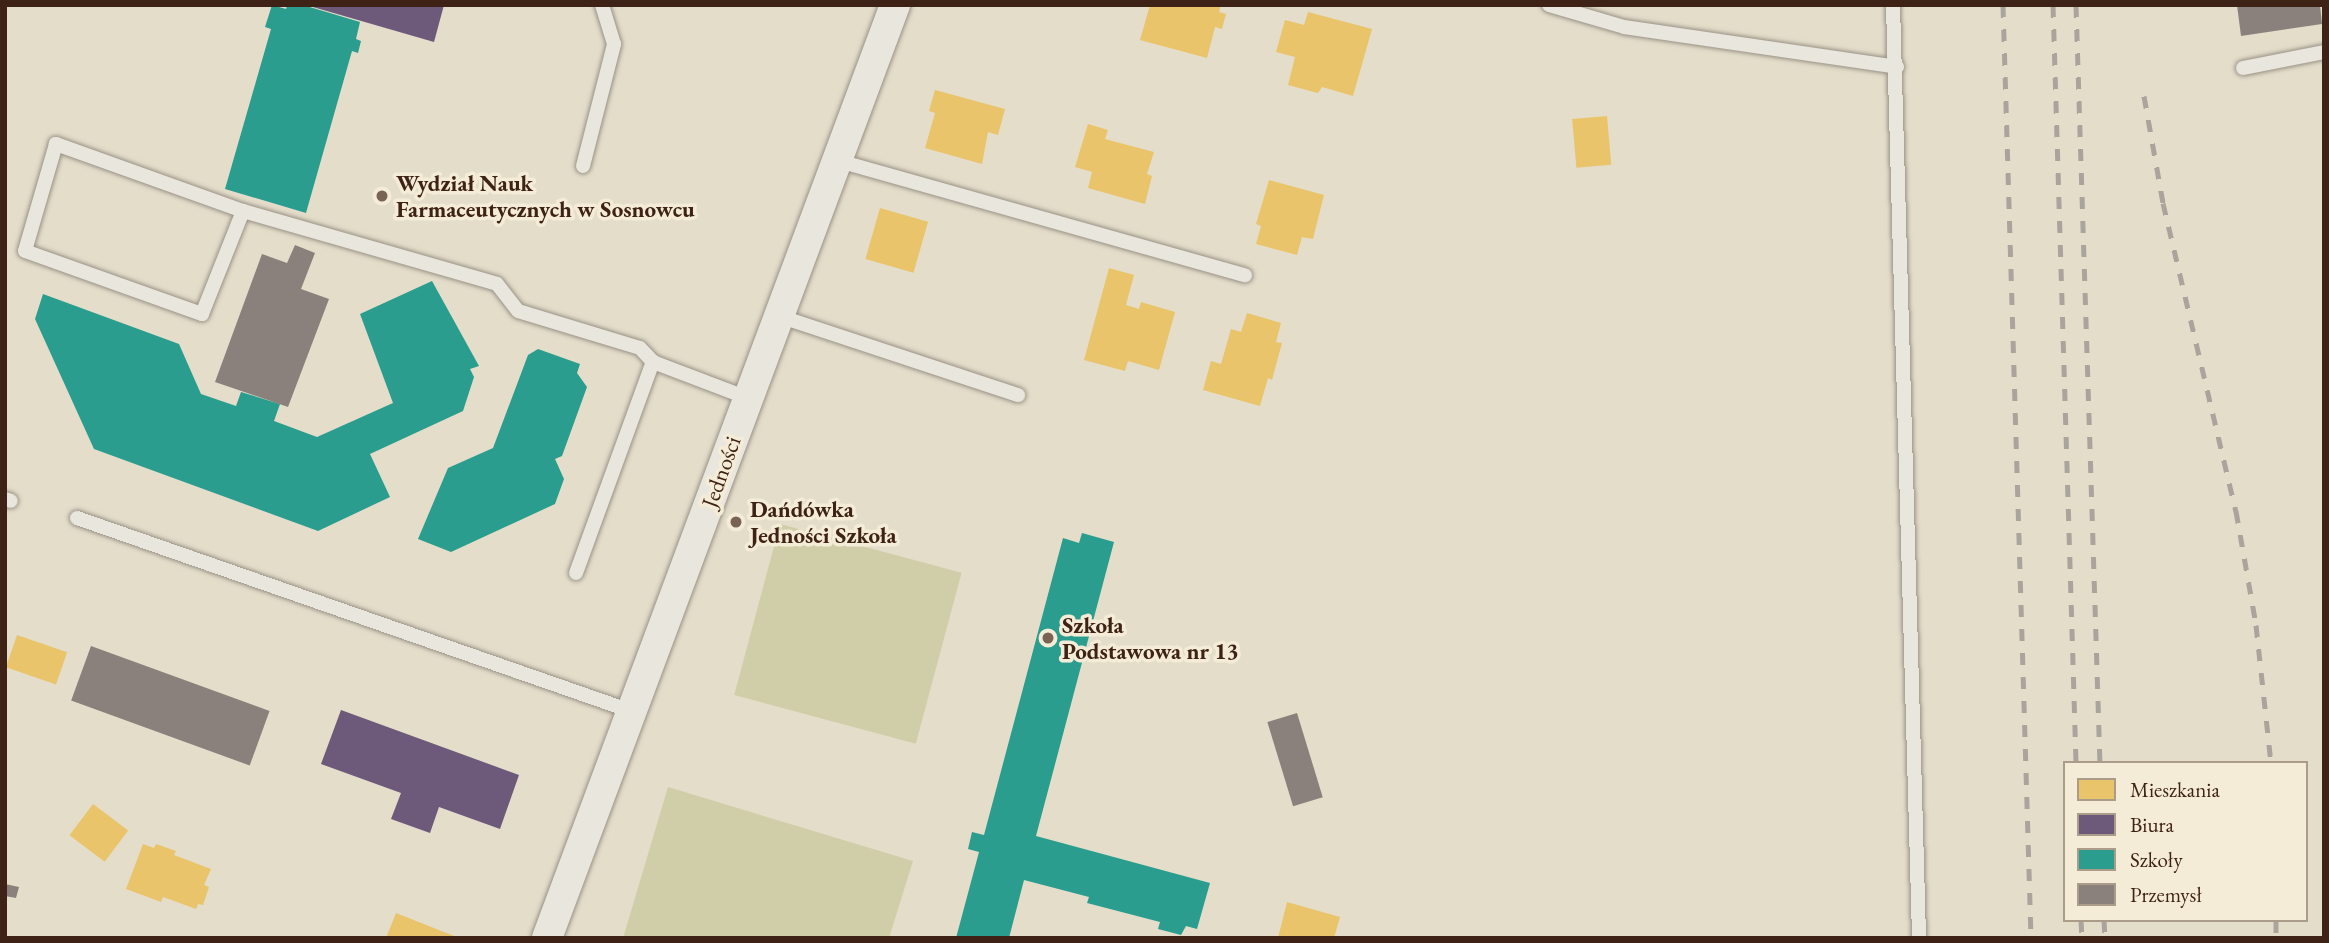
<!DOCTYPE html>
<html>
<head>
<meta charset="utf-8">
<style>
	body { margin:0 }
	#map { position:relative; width:2329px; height:943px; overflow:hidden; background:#e4ddca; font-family:"EB Garamond",serif }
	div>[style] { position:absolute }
	.green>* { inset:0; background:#d0cea8; transform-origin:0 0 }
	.homes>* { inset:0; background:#e9c46a; transform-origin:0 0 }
	.offices>* { inset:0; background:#6d597a }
	.schools>* { inset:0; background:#2a9d8f }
	.industry>* { inset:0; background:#8a817c; transform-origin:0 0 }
	.roads { filter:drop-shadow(0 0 2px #999286) drop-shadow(0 0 2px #999286) }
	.service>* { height:14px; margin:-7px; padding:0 7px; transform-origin:7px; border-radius:7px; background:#e9e6dd }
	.minor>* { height:30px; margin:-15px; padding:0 15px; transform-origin:15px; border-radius:15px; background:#e9e6dd }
	.rail>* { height:5px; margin-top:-2.5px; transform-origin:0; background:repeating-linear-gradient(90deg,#aaa49c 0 12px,transparent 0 24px) }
	.dots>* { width:19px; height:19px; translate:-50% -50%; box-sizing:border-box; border:4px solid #f4ecd6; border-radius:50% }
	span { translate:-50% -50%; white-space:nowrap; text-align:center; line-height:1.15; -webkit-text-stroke:7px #f4ecd6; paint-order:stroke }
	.poi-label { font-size:23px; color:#3e2215; font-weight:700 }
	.left { translate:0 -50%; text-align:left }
	.street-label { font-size:23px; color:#3e2215 }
	.frame { position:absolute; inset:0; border:7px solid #3e2215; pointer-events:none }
	.legend { position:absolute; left:2063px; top:761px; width:245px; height:161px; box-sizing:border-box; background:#f4ecd6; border:2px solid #ab9b89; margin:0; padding:9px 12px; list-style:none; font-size:21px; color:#3e2215 }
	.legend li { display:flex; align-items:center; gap:14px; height:35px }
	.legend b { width:35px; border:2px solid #ab9b89 }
</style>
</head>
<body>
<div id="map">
	<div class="green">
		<i style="left:780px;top:524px;width:188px;height:177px;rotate:15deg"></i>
		<i style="clip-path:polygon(668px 787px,913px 861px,889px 938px,623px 938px)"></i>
	</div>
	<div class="homes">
		<i style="clip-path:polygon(1150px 5px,1221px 5px,1219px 12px,1226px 14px,1222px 29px,1215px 27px,1207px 58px,1140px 40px)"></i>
		<i style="clip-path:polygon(1308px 12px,1372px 29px,1353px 96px,1322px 87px,1318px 93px,1288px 85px,1295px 57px,1276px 52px,1285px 20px,1304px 25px)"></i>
		<i style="clip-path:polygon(935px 90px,1005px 109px,998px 135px,988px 132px,982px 164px,925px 148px,935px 113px,929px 111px)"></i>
		<i style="left:1607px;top:116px;width:49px;height:35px;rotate:85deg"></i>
		<i style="clip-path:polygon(1088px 124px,1108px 130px,1105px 139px,1154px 152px,1147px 174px,1152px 176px,1145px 204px,1088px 188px,1092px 172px,1075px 167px)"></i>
		<i style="clip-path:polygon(1269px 180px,1324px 195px,1313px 239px,1302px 237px,1297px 255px,1256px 244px,1261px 226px,1256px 224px)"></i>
		<i style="left:880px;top:208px;width:50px;height:53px;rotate:16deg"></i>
		<i style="clip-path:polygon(1109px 268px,1134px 275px,1126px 305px,1139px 309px,1141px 302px,1175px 312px,1159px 370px,1128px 361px,1125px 371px,1084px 360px)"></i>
		<i style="clip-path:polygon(1247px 313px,1281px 323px,1276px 342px,1282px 343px,1272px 380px,1268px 378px,1260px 406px,1203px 390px,1211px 361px,1221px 364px,1231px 329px,1241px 332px)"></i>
		<i style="left:17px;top:635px;width:53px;height:34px;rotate:19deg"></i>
		<i style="left:93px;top:804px;width:44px;height:39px;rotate:37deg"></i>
		<i style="clip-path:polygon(143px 844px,154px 848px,156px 844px,176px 851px,174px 855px,211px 869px,204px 885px,209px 887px,203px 905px,198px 904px,196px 909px,163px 897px,161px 902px,126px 889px)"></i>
		<i style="clip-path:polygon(1287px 902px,1340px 917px,1334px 938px,1278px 938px)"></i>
		<i style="clip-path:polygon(396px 913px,459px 938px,386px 938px)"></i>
	</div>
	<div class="offices">
		<i style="clip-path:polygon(306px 5px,444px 5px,434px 42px)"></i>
		<i style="clip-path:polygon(341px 710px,519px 775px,500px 829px,439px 807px,430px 833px,391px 819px,401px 793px,321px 764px)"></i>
	</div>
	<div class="schools">
		<i style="clip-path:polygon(272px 5px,286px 9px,287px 5px,303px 5px,360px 22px,356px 39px,361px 41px,358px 53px,352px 51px,306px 213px,225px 189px,271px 29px,265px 27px)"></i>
		<i style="clip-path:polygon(432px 281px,479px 366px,470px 369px,474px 377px,463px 411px,370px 454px,390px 497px,318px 531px,94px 449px,35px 319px,43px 294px,179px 344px,201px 394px,236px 406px,241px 392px,280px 404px,274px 421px,317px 437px,393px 403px,360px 314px)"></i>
		<i style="clip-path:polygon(538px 349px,580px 364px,577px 373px,587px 387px,562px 456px,555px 459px,564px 479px,555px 504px,451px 552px,418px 539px,448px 468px,493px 448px,528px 355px)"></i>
		<i style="clip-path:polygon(1082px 533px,1114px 542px,1036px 836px,1210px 883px,1197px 929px,1186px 926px,1181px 935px,1158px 929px,1160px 922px,1087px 903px,1089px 897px,1024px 880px,1009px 938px,956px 938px,979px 852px,968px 849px,972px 832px,984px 835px,1063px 538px,1079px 543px)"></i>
	</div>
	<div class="industry">
		<i style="clip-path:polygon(2237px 5px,2320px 5px,2322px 24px,2241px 36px)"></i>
		<i style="clip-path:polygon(295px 245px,315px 253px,301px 289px,329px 299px,288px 407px,215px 382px,262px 254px,287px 263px)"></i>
		<i style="left:91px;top:646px;width:190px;height:58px;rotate:20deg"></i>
		<i style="left:1297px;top:713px;width:88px;height:31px;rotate:73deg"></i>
		<i style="clip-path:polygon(5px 884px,19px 887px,16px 898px,5px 896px)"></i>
	</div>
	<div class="roads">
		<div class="service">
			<i style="left:1549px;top:5px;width:78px;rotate:16.3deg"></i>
			<i style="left:1624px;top:27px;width:276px;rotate:8.3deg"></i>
			<i style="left:1893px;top:5px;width:933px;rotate:88.4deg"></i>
			<i style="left:2243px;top:68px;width:83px;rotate:-11.2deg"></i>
			<i style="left:835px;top:160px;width:426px;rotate:15.7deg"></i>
			<i style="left:583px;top:166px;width:126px;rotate:-75.7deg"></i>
			<i style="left:614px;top:44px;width:41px;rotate:-107.1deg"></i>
			<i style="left:243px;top:211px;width:199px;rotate:-160.3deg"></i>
			<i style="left:56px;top:144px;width:111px;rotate:106.2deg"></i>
			<i style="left:25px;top:251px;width:188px;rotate:19.6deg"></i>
			<i style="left:202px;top:314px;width:111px;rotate:-68.3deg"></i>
			<i style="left:243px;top:211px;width:264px;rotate:16deg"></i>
			<i style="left:497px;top:284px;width:34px;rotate:52deg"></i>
			<i style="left:518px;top:311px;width:127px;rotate:16.9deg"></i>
			<i style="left:640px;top:348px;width:19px;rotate:47deg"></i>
			<i style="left:779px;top:316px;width:252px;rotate:18.3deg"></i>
			<i style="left:5px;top:499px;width:6px;rotate:18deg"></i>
			<i style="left:77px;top:518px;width:587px;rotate:19.21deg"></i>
			<i style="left:576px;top:573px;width:225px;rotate:-70deg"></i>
			<i style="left:653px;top:362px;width:102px;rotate:20.8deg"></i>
		</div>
		<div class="minor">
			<i style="left:547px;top:938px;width:996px;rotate:-69.54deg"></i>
		</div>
	</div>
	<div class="rail">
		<i style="left:2003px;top:5px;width:933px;rotate:88.28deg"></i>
		<i style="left:2053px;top:5px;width:758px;rotate:88.26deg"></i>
		<i style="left:2076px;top:5px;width:758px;rotate:88.19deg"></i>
		<i style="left:2144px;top:96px;width:109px;rotate:79.9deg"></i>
		<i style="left:2163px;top:203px;width:317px;rotate:76.7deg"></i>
		<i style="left:2236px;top:511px;width:116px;rotate:80deg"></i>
		<i style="left:2256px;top:625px;width:139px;rotate:83.8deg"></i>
		<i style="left:2081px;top:920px;width:18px;rotate:87deg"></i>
		<i style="left:2104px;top:920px;width:18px;rotate:87deg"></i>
		<i style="left:2276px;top:920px;width:18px;rotate:90deg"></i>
	</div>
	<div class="dots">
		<i style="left:382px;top:196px;background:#786354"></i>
		<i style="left:736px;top:522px;background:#786354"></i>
		<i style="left:1048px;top:638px;background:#786354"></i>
	</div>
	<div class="poi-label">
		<span class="left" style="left:396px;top:196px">Wydział Nauk<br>Farmaceutycznych w Sosnowcu</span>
		<span class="left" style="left:750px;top:522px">Dańdówka<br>Jedności Szkoła</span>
		<span class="left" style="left:1062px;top:638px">Szkoła<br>Podstawowa nr 13</span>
	</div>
	<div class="street-label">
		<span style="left:721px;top:472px;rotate:-70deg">Jedności</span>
	</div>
	<div class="frame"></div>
	<ul class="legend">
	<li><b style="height:19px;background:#e9c46a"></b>Mieszkania</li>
	<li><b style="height:19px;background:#6d597a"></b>Biura</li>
	<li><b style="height:19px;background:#2a9d8f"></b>Szkoły</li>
	<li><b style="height:19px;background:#8a817c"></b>Przemysł</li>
	</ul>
</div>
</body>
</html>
